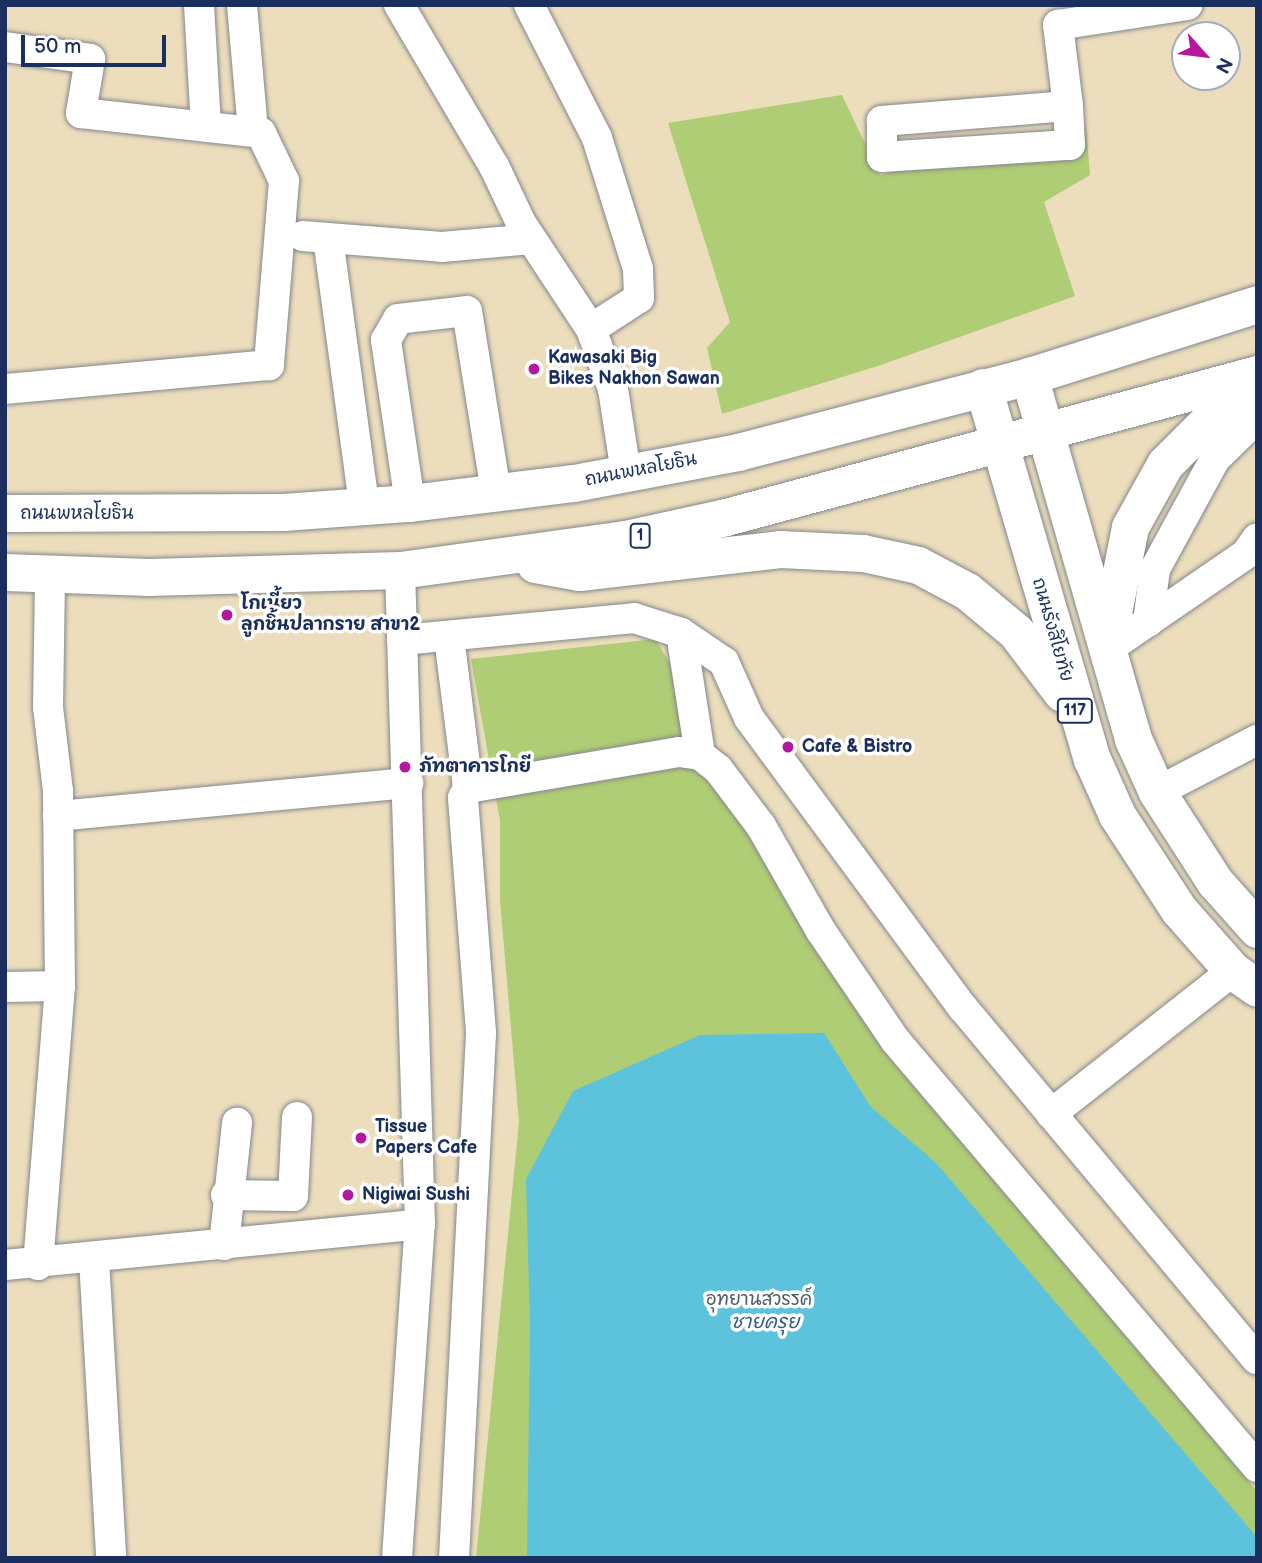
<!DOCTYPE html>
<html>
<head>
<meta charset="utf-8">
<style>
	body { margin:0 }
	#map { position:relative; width:1262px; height:1563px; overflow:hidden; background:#ecdebc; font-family:"Balsamiq Sans","Playpen Sans Thai",sans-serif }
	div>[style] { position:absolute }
	.green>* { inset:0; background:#afcd74 }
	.water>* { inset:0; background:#5dc2db }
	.roads { filter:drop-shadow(0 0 2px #84868d) drop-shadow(0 0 2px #84868d) }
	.minor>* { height:30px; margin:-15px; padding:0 15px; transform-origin:15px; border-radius:15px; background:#fff }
	.major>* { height:37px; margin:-18.5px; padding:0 18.5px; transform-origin:18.5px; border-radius:18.5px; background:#fff }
	.dots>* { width:19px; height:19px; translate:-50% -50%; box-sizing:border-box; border:4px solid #fff; border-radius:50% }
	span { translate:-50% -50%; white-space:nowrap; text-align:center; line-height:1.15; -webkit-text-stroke:7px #fff; paint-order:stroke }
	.shield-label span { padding:2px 5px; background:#fff; border:2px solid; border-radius:5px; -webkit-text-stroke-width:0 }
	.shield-label { font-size:16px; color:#1b2f5e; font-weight:700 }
	.poi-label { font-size:18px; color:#1b2f5e; font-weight:700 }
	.left { translate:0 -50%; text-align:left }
	.street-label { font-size:18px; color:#1b2f5e }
	.park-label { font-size:18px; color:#475e65 }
	.water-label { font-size:19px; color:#2f5b84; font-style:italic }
	.frame { position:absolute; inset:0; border:7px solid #1b2f5e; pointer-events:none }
	.north { position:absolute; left:1171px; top:21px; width:70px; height:70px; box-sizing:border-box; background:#fff; border:2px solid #a4acbf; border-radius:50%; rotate:118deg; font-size:19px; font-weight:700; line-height:28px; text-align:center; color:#1b2f5e }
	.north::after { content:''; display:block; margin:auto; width:24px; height:32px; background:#b5179e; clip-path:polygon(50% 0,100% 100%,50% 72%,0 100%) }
	.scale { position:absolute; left:21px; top:35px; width:145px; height:32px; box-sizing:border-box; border:4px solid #1b2f5e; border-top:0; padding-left:9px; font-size:21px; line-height:24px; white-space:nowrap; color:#1b2f5e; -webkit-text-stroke:5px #fff; paint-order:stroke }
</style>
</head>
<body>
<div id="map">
	<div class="green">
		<i style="clip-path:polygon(842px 95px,880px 175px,1086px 126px,1090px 175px,1044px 202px,1075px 296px,878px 366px,722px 414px,707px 348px,730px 322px,668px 123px)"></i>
		<i style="clip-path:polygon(656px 639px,883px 1050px,1257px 1491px,1257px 1558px,476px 1558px,519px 1122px,500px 900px,500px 821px,471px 659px)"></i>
	</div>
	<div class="water">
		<i style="clip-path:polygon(824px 1033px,871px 1107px,936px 1163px,1257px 1537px,1257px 1558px,527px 1558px,530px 1327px,526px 1179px,573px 1091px,700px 1035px)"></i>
	</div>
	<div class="roads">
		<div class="minor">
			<i style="left:199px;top:5px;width:122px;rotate:86.7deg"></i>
			<i style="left:242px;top:5px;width:127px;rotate:85deg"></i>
			<i style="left:399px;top:5px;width:187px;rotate:59.5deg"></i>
			<i style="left:494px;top:166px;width:63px;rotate:64.7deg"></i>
			<i style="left:521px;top:223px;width:127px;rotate:56.6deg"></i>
			<i style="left:591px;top:329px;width:64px;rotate:69.9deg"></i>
			<i style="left:613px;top:389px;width:85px;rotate:81.2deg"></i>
			<i style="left:529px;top:5px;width:149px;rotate:62.9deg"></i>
			<i style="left:597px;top:138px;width:137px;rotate:72.6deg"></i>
			<i style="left:638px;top:269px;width:29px;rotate:88deg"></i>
			<i style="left:639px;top:298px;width:57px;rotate:147.1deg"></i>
			<i style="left:5px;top:47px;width:86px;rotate:8deg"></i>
			<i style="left:90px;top:59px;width:55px;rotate:99.5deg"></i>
			<i style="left:81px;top:113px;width:181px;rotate:6.3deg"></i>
			<i style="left:261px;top:133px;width:53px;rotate:64.4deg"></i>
			<i style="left:284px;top:181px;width:185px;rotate:94.7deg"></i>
			<i style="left:269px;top:365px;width:265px;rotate:174.8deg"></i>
			<i style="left:1068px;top:106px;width:187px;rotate:175.4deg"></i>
			<i style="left:882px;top:121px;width:36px;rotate:90deg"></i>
			<i style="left:882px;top:157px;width:188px;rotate:-3.7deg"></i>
			<i style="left:1070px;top:145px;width:39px;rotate:-93deg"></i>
			<i style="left:1068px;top:106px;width:82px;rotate:-97deg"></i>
			<i style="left:1058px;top:25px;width:131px;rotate:-8.8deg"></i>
			<i style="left:303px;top:236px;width:139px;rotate:4.5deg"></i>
			<i style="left:442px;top:247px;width:89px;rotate:-5.1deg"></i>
			<i style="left:328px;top:238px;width:270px;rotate:82.3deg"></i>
			<i style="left:410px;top:503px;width:165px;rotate:-98.4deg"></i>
			<i style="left:386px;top:340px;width:24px;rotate:-60deg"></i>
			<i style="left:398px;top:319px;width:69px;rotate:-6.6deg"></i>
			<i style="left:467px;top:311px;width:183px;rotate:80.9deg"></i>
			<i style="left:1148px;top:622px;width:53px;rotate:-82.5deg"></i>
			<i style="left:1155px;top:569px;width:125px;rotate:-61.4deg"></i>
			<i style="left:1215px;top:459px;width:59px;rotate:-44.3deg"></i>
			<i style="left:681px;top:633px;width:123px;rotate:81.1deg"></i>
			<i style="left:449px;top:637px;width:152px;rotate:82.8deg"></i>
			<i style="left:468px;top:788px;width:11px;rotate:117deg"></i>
			<i style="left:463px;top:798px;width:237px;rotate:85.6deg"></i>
			<i style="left:481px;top:1034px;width:525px;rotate:92.95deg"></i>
			<i style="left:402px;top:640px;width:233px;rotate:-5.4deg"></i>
			<i style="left:634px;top:618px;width:49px;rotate:17.7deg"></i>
			<i style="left:681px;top:633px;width:52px;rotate:34deg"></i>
			<i style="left:724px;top:662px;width:61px;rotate:65.9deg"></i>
			<i style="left:749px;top:718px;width:360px;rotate:53.6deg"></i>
			<i style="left:963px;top:1008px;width:458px;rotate:50.1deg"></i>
			<i style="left:1105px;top:651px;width:171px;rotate:-34.5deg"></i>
			<i style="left:1246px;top:554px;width:19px;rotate:-55deg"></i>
			<i style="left:468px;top:788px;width:214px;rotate:-9.7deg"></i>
			<i style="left:679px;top:752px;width:21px;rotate:8deg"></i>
			<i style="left:700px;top:755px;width:23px;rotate:38deg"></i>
			<i style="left:718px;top:769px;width:71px;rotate:53deg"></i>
			<i style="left:761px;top:826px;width:121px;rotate:60.3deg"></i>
			<i style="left:821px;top:931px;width:132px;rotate:55.8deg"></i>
			<i style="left:895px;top:1040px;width:560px;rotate:49.71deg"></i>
			<i style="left:1157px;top:792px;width:113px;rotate:-27.5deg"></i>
			<i style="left:58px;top:816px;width:352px;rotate:-5.4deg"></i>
			<i style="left:5px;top:987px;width:55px;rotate:-1deg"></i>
			<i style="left:1051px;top:1114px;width:231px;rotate:-38.2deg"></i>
			<i style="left:226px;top:1195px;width:67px;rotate:0.9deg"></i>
			<i style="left:293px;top:1196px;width:79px;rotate:-87.1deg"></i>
			<i style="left:224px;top:1245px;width:123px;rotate:-83.9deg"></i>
			<i style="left:94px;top:1259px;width:299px;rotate:86.7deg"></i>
			<i style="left:5px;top:1265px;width:417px;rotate:-5.6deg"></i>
			<i style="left:38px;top:1265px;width:280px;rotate:-85.5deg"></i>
			<i style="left:60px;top:986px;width:195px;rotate:-90.6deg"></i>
			<i style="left:58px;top:791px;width:85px;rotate:-96.8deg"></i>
			<i style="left:48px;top:707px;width:132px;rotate:-89.1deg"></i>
			<i style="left:397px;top:1558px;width:335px;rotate:-86.1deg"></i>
			<i style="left:420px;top:1224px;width:654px;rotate:-91.75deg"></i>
		</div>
		<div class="major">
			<i style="left:1029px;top:376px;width:378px;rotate:74deg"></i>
			<i style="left:1133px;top:739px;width:58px;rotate:65.6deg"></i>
			<i style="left:1157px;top:792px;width:107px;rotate:57.2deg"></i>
			<i style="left:1215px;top:882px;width:63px;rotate:48.2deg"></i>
			<i style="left:983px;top:387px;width:388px;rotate:73.7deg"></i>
			<i style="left:1092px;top:759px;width:61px;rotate:65.9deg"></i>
			<i style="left:1117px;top:815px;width:113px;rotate:56.9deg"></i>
			<i style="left:1179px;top:910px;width:81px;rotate:48.5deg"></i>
			<i style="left:1233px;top:971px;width:29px;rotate:35deg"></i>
			<i style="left:5px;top:513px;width:278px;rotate:-0.2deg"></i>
			<i style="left:283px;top:512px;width:127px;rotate:-4.1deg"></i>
			<i style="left:410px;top:503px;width:165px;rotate:-7deg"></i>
			<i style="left:574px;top:483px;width:167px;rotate:-10.7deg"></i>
			<i style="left:738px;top:452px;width:301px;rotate:-14.6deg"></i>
			<i style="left:1029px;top:376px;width:239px;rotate:-17.5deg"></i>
			<i style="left:535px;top:564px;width:45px;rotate:10.3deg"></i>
			<i style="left:579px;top:572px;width:202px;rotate:-6.5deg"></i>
			<i style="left:780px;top:549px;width:83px;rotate:2.8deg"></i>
			<i style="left:863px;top:553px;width:56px;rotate:12.3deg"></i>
			<i style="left:918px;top:565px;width:55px;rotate:28deg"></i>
			<i style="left:967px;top:591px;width:64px;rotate:39.9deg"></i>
			<i style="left:1016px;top:632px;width:76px;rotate:53deg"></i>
			<i style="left:5px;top:572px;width:144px;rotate:2deg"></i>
			<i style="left:149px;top:577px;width:251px;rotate:-1.6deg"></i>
			<i style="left:400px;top:570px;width:227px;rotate:-7.8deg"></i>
			<i style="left:625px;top:539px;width:103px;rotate:-12.3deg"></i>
			<i style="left:726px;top:517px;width:550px;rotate:-15.07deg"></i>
			<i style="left:1107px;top:643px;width:118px;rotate:-78.8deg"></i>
			<i style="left:1130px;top:527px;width:72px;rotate:-60.9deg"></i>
			<i style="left:1165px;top:464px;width:69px;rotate:-45deg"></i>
			<i style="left:1214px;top:415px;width:51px;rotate:-33.1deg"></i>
		</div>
	</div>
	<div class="dots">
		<i style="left:534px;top:369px;background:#b5179e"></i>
		<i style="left:227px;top:615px;background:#b5179e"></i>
		<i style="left:788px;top:747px;background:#b5179e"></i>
		<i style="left:405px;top:767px;background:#b5179e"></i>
		<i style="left:361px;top:1138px;background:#b5179e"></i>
		<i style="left:348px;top:1195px;background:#b5179e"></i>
	</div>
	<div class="shield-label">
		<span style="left:640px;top:536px">1</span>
		<span style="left:1075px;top:711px">117</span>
	</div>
	<div class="poi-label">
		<span class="left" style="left:548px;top:369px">Kawasaki Big<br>Bikes Nakhon Sawan</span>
		<span class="left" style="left:241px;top:615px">โกเนี้ยว<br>ลูกชิ้นปลากราย สาขา2</span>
		<span class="left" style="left:802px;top:747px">Cafe &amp; Bistro</span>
		<span class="left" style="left:419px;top:767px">ภัทตาคารโกยี</span>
		<span class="left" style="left:375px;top:1138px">Tissue<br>Papers Cafe</span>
		<span class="left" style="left:362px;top:1195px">Nigiwai Sushi</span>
	</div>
	<div class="street-label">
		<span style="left:641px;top:470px;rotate:-11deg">ถนนพหลโยธิน</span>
		<span style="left:77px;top:514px">ถนนพหลโยธิน</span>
		<span style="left:1052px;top:630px;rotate:74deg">ถนนรังสิโยทัย</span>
	</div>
	<div class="park-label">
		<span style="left:759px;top:1300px">อุทยานสวรรค์</span>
	</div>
	<div class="water-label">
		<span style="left:765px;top:1323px">ชายครุย</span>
	</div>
	<div class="frame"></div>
	<div class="north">N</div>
	<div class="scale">50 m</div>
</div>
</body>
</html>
